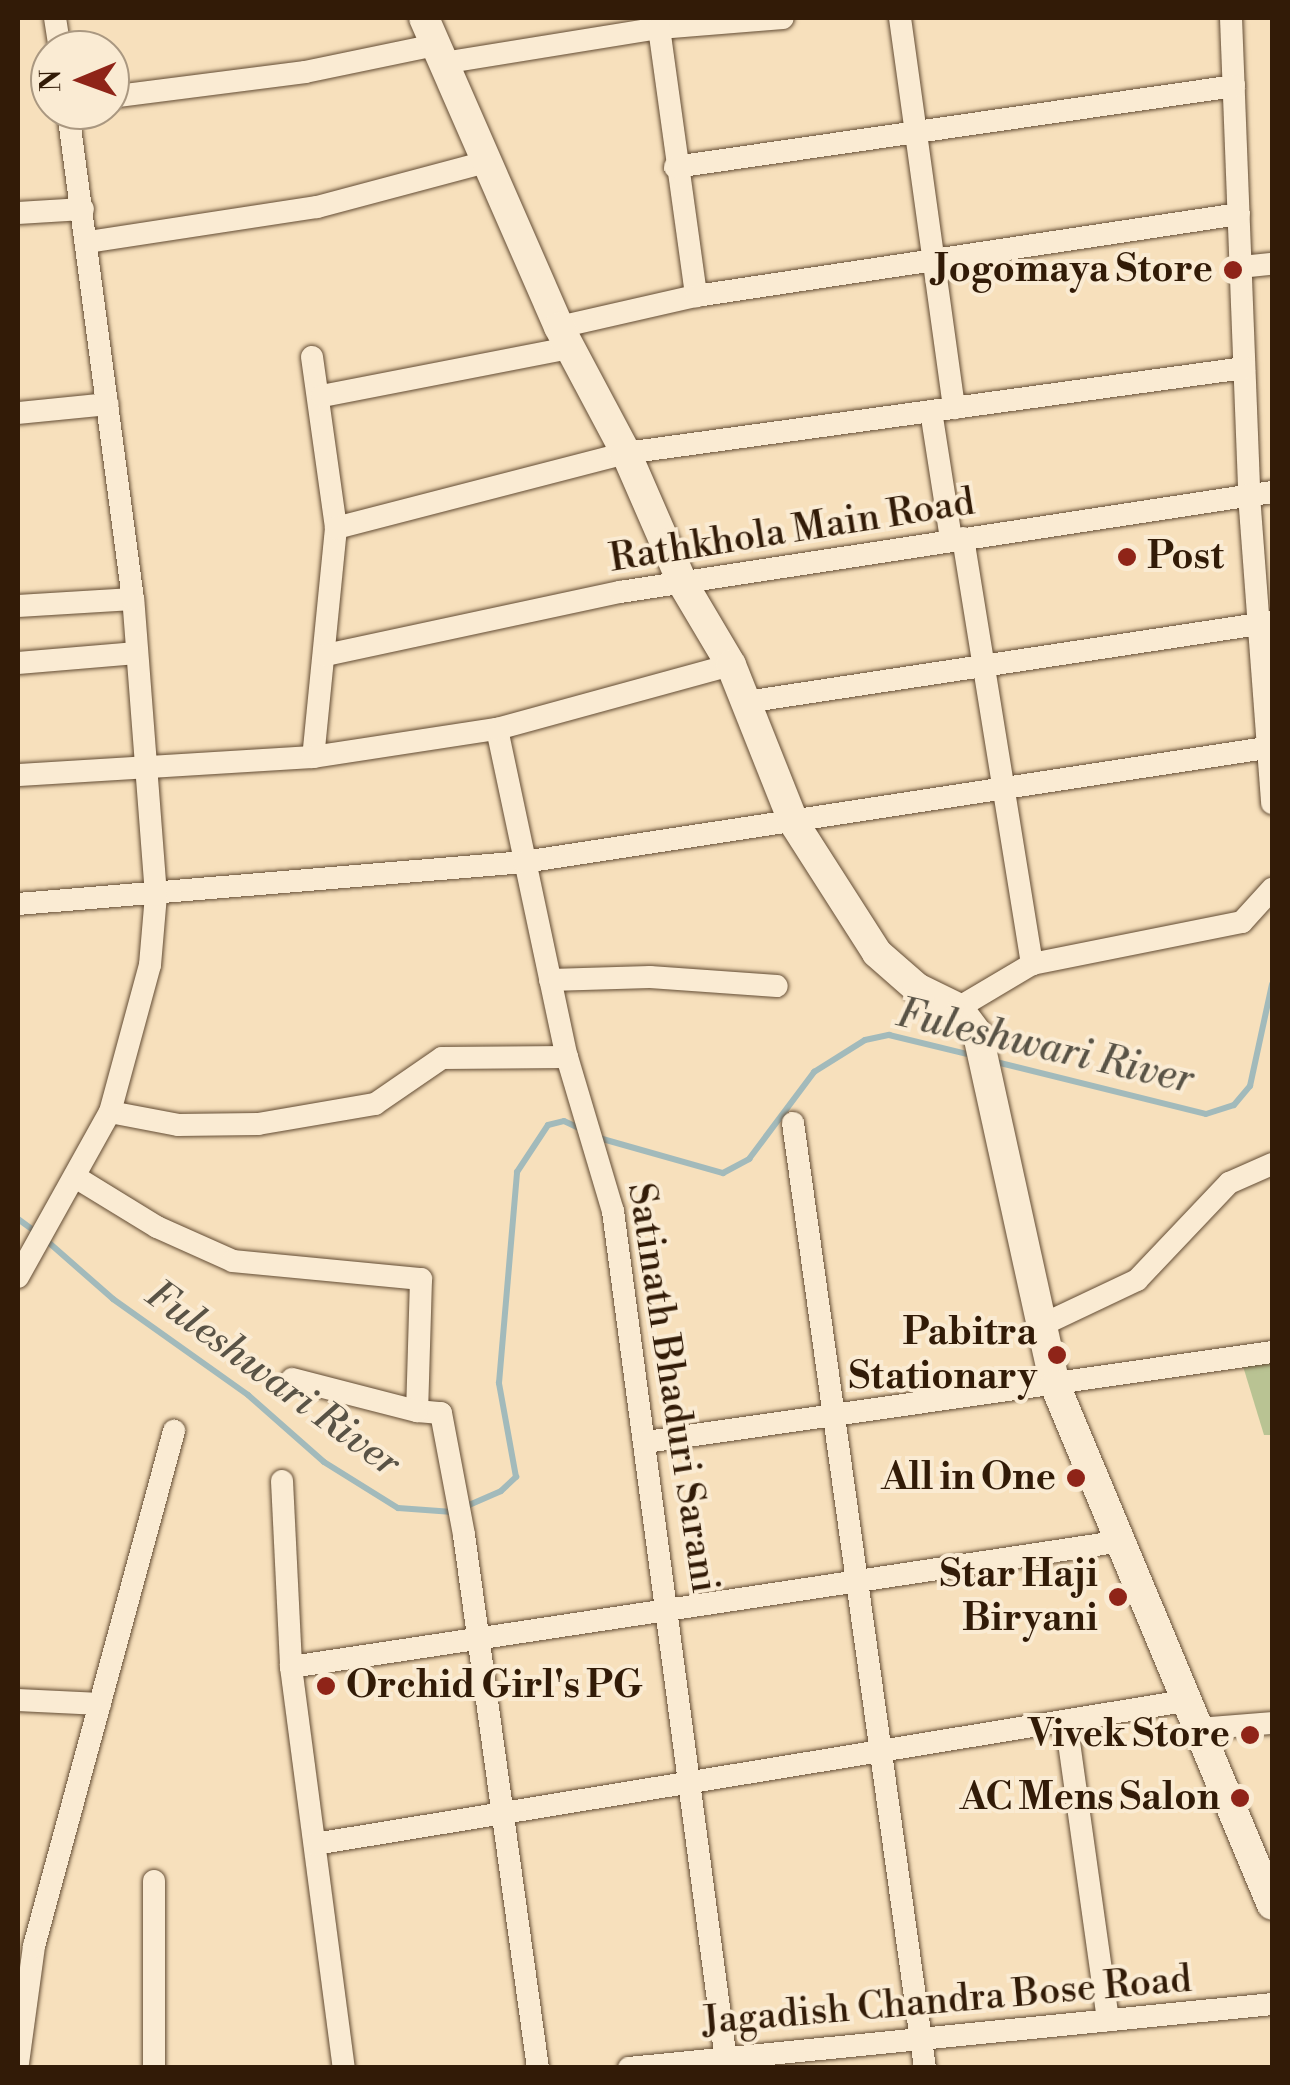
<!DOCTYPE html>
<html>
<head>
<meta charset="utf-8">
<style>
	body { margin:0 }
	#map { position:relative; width:1290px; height:2085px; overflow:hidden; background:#f7e0bc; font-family:"Libre Bodoni",serif }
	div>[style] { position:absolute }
	.green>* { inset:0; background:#b9c393 }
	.stream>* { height:6px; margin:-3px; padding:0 3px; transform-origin:3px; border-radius:3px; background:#a2babb }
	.roads { filter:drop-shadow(0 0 2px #634c34) drop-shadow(0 0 2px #634c34) }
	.minor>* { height:22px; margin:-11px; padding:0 11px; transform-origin:11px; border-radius:11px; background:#faebd3 }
	.tertiary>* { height:30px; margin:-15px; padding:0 15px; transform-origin:15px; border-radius:15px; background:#faebd3 }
	.dots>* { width:28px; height:28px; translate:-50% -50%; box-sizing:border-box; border:5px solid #faebd3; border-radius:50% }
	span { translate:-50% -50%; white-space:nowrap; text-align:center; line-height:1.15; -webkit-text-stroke:8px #faebd3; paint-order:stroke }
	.poi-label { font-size:38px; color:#321b07; font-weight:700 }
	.right { translate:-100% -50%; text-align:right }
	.left { translate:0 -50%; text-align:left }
	.street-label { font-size:38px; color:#321b07 }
	.water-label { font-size:40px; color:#595346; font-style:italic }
	.frame { position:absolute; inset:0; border:20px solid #321b07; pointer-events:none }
	.north { position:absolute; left:30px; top:30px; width:100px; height:100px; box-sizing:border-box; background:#faebd3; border:2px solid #aa9881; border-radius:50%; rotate:269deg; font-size:28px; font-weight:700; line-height:40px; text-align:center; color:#321b07 }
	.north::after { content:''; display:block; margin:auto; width:35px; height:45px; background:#8f2418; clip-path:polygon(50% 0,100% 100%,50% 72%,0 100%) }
</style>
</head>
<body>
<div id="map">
	<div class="green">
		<i style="clip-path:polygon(1272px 1360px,1272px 1435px,1264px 1435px,1242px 1363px)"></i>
	</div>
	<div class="stream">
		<i style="left:992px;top:1061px;width:220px;rotate:13.9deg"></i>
		<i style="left:1206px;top:1114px;width:29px;rotate:-18deg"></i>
		<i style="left:1234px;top:1105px;width:25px;rotate:-50deg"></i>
		<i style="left:1250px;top:1086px;width:104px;rotate:-77.8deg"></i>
		<i style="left:599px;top:1138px;width:129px;rotate:15.8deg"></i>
		<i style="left:723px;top:1173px;width:30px;rotate:-28deg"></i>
		<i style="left:749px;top:1159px;width:109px;rotate:-53.2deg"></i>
		<i style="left:814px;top:1072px;width:60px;rotate:-32.1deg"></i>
		<i style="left:865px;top:1040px;width:25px;rotate:-12deg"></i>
		<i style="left:889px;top:1035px;width:84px;rotate:13.7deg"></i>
		<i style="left:18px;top:1219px;width:24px;rotate:36deg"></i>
		<i style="left:47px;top:1241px;width:88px;rotate:41.3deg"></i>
		<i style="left:113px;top:1299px;width:166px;rotate:35.4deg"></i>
		<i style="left:248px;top:1395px;width:101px;rotate:41.4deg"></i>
		<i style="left:324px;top:1462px;width:87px;rotate:31.9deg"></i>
		<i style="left:398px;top:1508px;width:55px;rotate:4.2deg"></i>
		<i style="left:453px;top:1512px;width:52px;rotate:-23.6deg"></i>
		<i style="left:501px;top:1491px;width:21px;rotate:-43deg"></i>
		<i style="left:516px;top:1477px;width:96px;rotate:-100.3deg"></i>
		<i style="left:499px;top:1383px;width:212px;rotate:-85.1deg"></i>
		<i style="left:517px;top:1172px;width:56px;rotate:-56.6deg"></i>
		<i style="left:548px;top:1125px;width:16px;rotate:-14deg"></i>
		<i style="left:564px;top:1121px;width:17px;rotate:25deg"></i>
	</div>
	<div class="roads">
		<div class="minor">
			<i style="left:55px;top:18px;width:32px;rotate:81deg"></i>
			<i style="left:900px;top:18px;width:394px;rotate:82.1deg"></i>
			<i style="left:1231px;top:18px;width:477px;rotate:87.8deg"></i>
			<i style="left:1249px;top:495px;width:309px;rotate:85.7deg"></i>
			<i style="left:659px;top:28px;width:124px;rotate:-4.6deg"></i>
			<i style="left:443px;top:63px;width:219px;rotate:-9.2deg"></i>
			<i style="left:659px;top:28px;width:271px;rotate:82.1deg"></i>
			<i style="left:110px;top:97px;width:197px;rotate:-7.3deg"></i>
			<i style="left:305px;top:72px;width:133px;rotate:-11.7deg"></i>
			<i style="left:675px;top:167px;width:565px;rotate:-8.24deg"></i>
			<i style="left:18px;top:213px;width:65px;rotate:-3.5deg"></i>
			<i style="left:88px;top:242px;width:232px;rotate:-8.7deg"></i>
			<i style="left:317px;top:207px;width:175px;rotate:-14.9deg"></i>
			<i style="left:1241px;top:267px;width:31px;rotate:-6deg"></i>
			<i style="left:559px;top:327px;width:140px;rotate:-12.8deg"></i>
			<i style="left:696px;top:296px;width:549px;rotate:-8.59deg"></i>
			<i style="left:312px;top:357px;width:173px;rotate:82deg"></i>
			<i style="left:336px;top:528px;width:230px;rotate:95.7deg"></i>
			<i style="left:322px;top:396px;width:253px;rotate:-11deg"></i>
			<i style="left:931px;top:411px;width:130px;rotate:81.1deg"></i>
			<i style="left:18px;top:413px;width:90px;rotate:-5.7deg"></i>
			<i style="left:336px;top:528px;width:300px;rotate:-14.5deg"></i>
			<i style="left:626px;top:453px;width:624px;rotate:-7.83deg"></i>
			<i style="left:963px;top:538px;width:432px;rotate:80.8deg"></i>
			<i style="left:18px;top:606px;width:115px;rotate:-3.5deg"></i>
			<i style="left:326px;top:655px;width:301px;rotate:-12.1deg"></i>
			<i style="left:620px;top:592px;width:660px;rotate:-8.72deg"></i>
			<i style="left:18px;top:663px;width:119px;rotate:-4.8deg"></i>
			<i style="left:746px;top:702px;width:532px;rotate:-8.65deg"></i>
			<i style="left:497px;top:729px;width:335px;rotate:78deg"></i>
			<i style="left:567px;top:1057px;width:161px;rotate:73.4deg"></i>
			<i style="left:613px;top:1211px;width:865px;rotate:82.42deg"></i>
			<i style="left:18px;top:775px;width:296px;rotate:-3.5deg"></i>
			<i style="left:313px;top:757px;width:186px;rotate:-8.7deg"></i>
			<i style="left:497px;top:729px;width:243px;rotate:-15.3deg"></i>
			<i style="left:18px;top:904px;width:508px;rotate:-4.74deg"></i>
			<i style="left:524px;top:862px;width:757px;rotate:-8.74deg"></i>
			<i style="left:550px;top:980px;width:100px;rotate:-1.7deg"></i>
			<i style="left:650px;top:977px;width:127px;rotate:4.1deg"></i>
			<i style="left:958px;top:1008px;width:86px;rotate:-30.7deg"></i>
			<i style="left:1032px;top:964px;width:214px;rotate:-11.3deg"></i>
			<i style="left:1242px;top:922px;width:45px;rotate:-47.7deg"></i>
			<i style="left:110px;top:1112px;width:69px;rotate:10.8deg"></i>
			<i style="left:178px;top:1125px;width:80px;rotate:-0.7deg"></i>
			<i style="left:258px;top:1124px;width:119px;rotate:-9.7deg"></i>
			<i style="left:375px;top:1104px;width:81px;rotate:-34.5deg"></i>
			<i style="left:442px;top:1058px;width:125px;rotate:-0.5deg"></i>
			<i style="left:793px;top:1123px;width:954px;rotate:82.05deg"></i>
			<i style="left:77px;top:1178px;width:94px;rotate:31.5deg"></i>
			<i style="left:157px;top:1227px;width:83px;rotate:24.1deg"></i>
			<i style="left:233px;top:1261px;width:189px;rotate:5.5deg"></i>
			<i style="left:421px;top:1279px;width:132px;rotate:91.7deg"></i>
			<i style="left:417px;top:1411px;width:24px;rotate:5deg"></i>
			<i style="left:441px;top:1413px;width:124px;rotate:79.3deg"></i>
			<i style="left:464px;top:1535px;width:538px;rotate:82.1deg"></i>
			<i style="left:18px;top:1277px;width:189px;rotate:-60.9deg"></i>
			<i style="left:110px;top:1112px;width:152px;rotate:-74.8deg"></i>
			<i style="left:150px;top:965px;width:70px;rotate:-85.1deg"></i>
			<i style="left:156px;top:895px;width:297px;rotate:-94.4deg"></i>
			<i style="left:133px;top:599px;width:493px;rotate:-97.6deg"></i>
			<i style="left:1042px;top:1325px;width:105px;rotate:-25.3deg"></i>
			<i style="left:1137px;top:1280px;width:134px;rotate:-46.5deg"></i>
			<i style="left:1229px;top:1183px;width:47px;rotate:-23.8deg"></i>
			<i style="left:292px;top:1379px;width:129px;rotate:14.4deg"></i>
			<i style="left:646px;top:1442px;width:632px;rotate:-8.18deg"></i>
			<i style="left:282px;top:1481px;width:186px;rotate:87.2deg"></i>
			<i style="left:291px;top:1667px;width:404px;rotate:82.5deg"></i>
			<i style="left:291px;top:1667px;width:834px;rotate:-8.62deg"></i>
			<i style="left:18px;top:1700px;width:82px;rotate:2.8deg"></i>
			<i style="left:1066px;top:1721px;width:302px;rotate:82deg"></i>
			<i style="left:1197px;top:1729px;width:75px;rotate:-4.6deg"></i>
			<i style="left:315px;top:1844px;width:881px;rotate:-9.34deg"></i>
			<i style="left:154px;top:1881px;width:187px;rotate:90deg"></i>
			<i style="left:18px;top:2063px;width:118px;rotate:-82.2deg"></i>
			<i style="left:34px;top:1946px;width:534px;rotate:-74.79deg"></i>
			<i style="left:629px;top:2068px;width:646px;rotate:-5.68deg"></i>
		</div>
		<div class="tertiary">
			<i style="left:424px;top:18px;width:337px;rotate:66.4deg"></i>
			<i style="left:559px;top:327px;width:143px;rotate:62deg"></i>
			<i style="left:626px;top:453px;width:143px;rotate:66.5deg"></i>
			<i style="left:683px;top:584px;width:94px;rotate:59.3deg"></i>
			<i style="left:731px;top:665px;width:170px;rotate:68.3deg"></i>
			<i style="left:794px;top:823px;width:154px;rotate:57.4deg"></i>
			<i style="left:877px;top:953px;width:53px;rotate:41.2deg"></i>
			<i style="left:917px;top:988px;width:46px;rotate:26deg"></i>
			<i style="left:958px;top:1008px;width:34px;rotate:53deg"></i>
			<i style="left:978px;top:1035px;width:358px;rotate:77.6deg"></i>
			<i style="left:1055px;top:1385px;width:563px;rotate:67.35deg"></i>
		</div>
	</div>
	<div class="dots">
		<i style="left:1233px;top:270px;background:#8f2418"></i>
		<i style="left:1127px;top:557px;background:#8f2418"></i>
		<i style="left:1057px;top:1355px;background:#8f2418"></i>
		<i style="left:1076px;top:1478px;background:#8f2418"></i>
		<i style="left:1118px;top:1597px;background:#8f2418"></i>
		<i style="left:326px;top:1686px;background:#8f2418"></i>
		<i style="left:1250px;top:1735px;background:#8f2418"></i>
		<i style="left:1240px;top:1798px;background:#8f2418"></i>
	</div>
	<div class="poi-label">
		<span class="right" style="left:1213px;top:270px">Jogomaya Store</span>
		<span class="left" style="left:1147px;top:557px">Post</span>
		<span class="right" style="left:1037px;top:1355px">Pabitra<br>Stationary</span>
		<span class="right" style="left:1056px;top:1478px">All in One</span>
		<span class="right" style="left:1098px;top:1597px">Star Haji<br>Biryani</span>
		<span class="left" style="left:346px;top:1686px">Orchid Girl's PG</span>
		<span class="right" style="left:1230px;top:1735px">Vivek Store</span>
		<span class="right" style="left:1220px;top:1798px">AC Mens Salon</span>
	</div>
	<div class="street-label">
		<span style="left:792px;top:531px;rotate:-9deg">Rathkhola Main Road</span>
		<span style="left:672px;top:1388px;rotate:81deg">Satinath Bhaduri Sarani</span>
		<span style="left:947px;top:2001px;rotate:-5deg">Jagadish Chandra Bose Road</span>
	</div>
	<div class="water-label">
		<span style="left:1045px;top:1047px;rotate:13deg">Fuleshwari River</span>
		<span style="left:273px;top:1379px;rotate:36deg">Fuleshwari River</span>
	</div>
	<div class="frame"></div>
	<div class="north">N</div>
</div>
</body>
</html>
